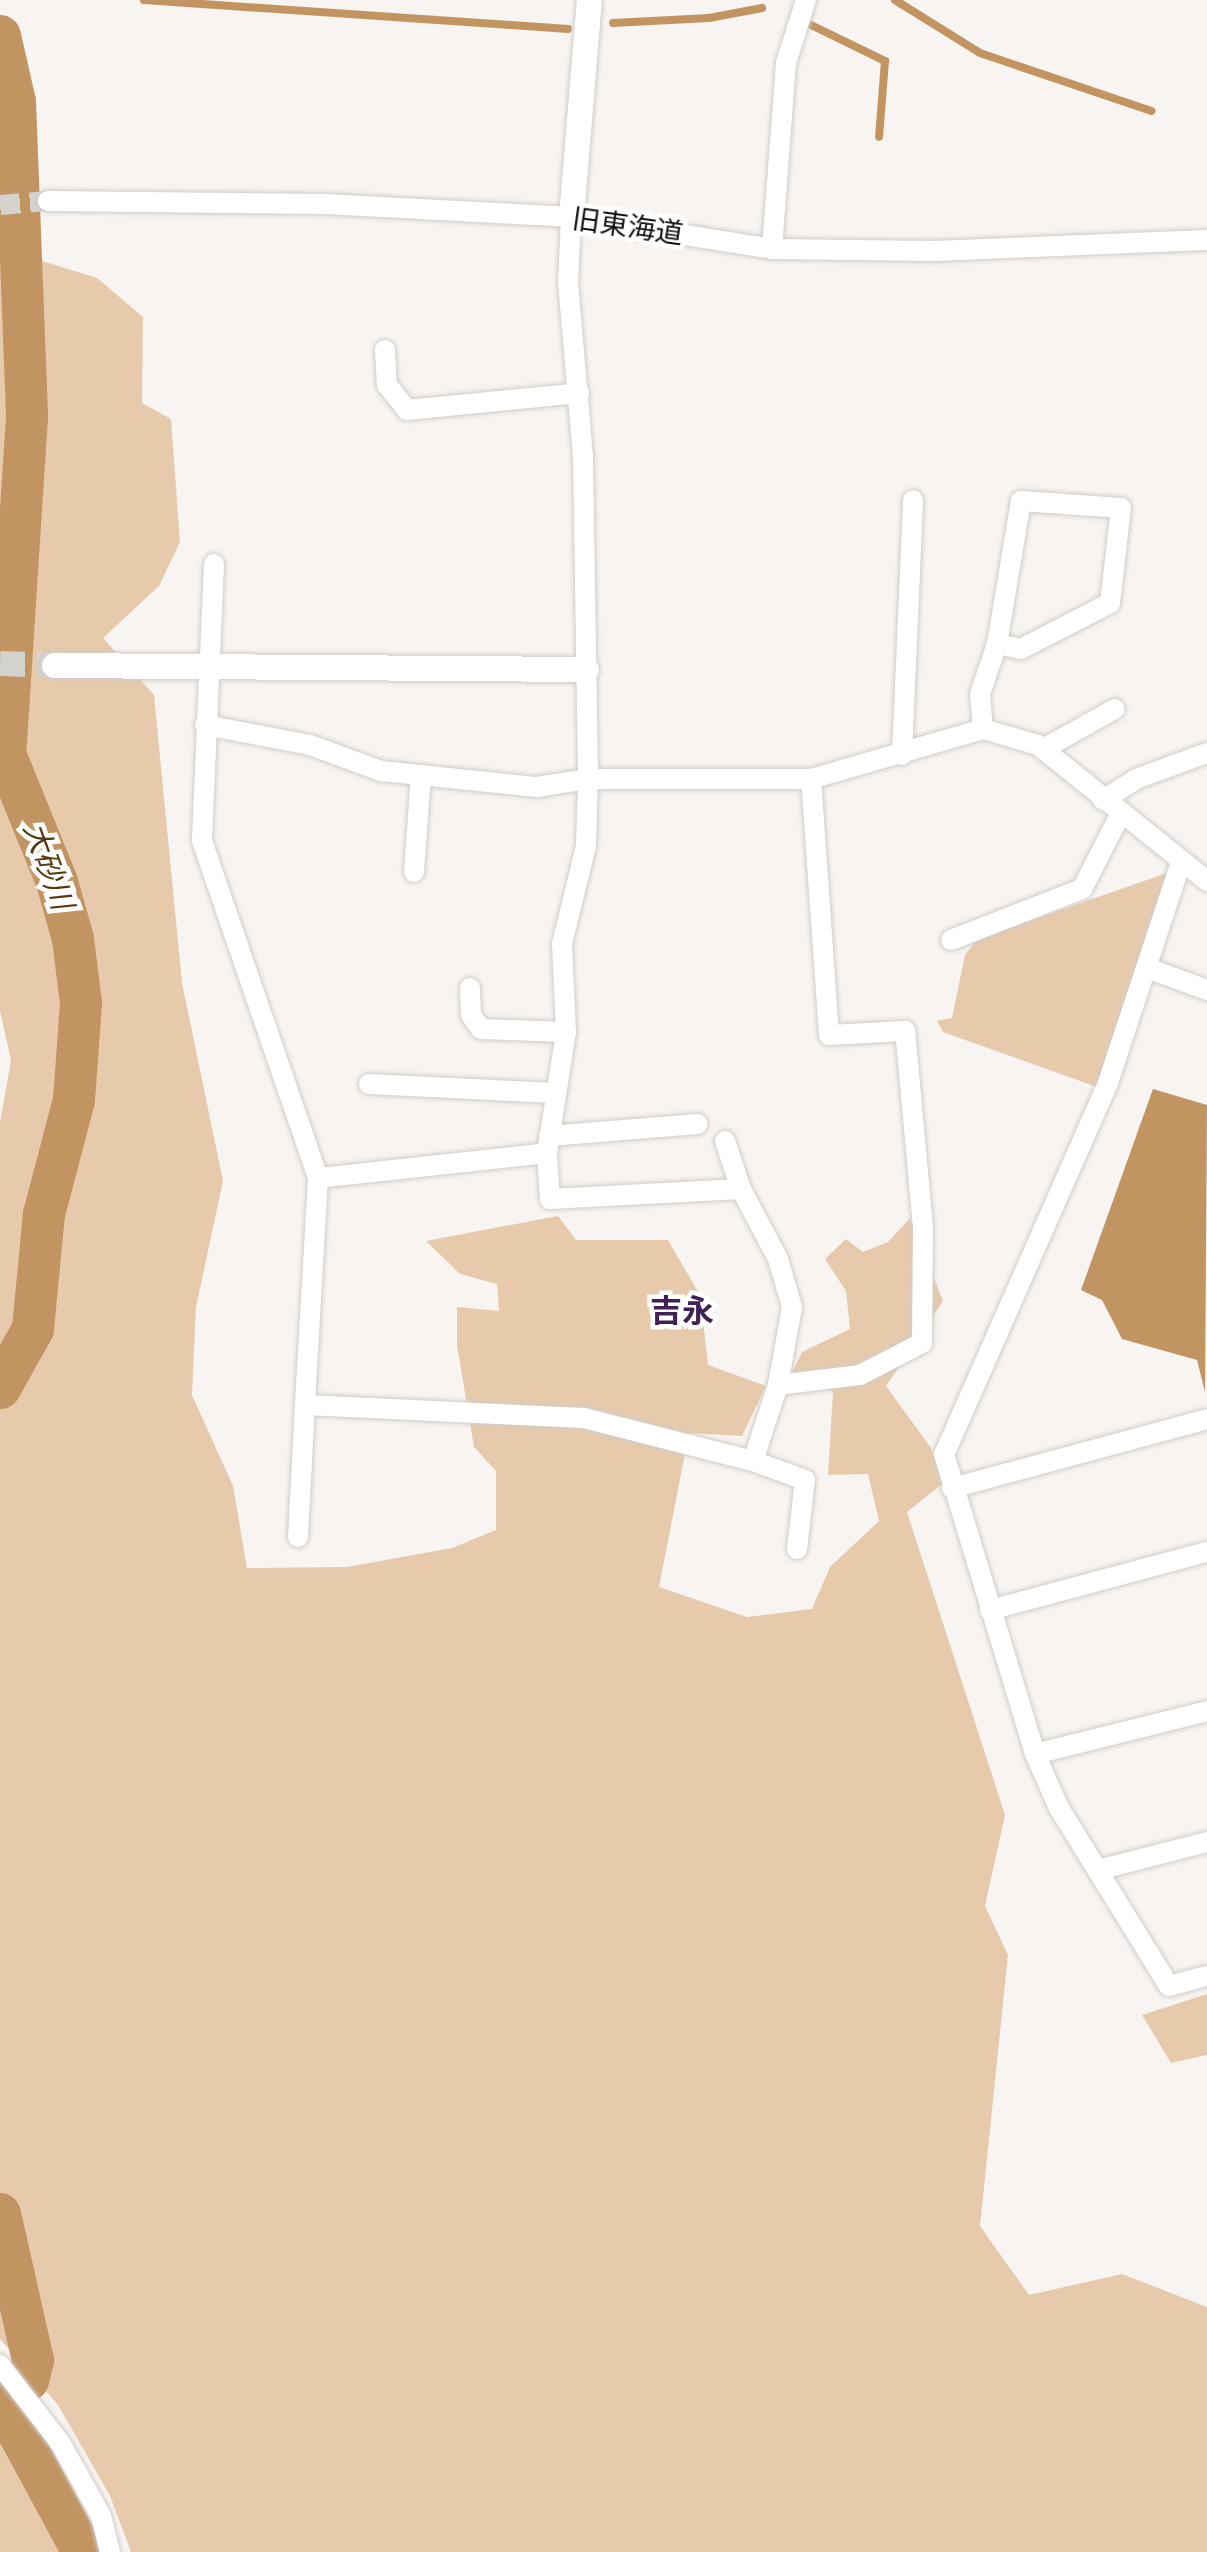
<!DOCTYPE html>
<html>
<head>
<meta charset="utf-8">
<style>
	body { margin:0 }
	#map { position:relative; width:1207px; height:2552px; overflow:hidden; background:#f7f4f1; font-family:"Source Serif 4","Noto Sans JP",serif }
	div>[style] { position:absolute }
	.green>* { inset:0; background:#e7caab }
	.water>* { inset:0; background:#c19461 }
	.stream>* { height:8px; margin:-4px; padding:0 4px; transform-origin:4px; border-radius:4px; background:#c19461 }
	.river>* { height:42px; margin:-21px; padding:0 21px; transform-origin:21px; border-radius:21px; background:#c19461 }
	.minor-tunnel>* { height:20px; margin-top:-10px; transform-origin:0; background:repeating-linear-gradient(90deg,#d4d2cf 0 20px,transparent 0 30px) }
	.tertiary-tunnel>* { height:25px; margin-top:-12.5px; transform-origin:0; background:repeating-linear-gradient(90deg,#d4d2cf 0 25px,transparent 0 37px) }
	.roads { filter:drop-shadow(0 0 2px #cfccc9) drop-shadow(0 0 2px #cfccc9) }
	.minor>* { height:20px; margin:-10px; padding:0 10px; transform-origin:10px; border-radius:10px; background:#fff }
	.tertiary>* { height:25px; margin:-12.5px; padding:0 12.5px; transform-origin:12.5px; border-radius:12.5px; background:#fff }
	span { translate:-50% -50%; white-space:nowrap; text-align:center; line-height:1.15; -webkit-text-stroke:9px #fff; paint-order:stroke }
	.street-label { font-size:28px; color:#100f0e }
	.water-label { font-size:30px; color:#58390f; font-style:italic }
	.quarter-label { font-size:32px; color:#412058; font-weight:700 }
</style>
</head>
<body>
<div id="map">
	<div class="green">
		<i style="clip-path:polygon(0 149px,11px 215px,42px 261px,97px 278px,143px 317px,142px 403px,171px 419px,180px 542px,159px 586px,103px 638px,154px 695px,182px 983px,223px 1181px,196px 1307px,192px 1395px,233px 1486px,247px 1568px,347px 1567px,452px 1548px,496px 1530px,496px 1471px,474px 1447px,457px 1345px,457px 1307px,499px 1311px,497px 1284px,460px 1274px,426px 1241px,558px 1216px,576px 1240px,668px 1240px,700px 1295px,708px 1365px,766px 1386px,742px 1436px,689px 1433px,659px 1587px,747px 1617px,812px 1609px,830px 1567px,879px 1521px,868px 1474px,828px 1475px,833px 1392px,792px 1373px,802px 1352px,850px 1329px,846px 1291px,825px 1259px,846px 1239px,863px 1252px,888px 1242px,910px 1218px,943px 1301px,886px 1386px,931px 1448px,942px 1484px,907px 1512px,1005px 1815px,985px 1906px,1008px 1955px,980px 2226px,1029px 2295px,1122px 2274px,1207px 2307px,1207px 2552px,131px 2552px,110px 2496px,58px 2405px,0 2339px,0 1123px,11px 1060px,0 1011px)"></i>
		<i style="clip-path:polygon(1170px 872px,1097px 1087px,943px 1032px,937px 1021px,952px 1018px,965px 955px,977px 939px)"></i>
		<i style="clip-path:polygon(1207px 1994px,1207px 2055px,1171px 2063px,1142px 2015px)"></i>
		<i style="clip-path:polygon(0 2380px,33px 2416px,97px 2552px,0 2552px)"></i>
	</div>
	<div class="water">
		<i style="clip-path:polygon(1153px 1089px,1207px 1105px,1205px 1392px,1197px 1360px,1122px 1339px,1102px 1300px,1081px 1290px)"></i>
	</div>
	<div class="stream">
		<i style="left:144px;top:0;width:425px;rotate:3.9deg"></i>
		<i style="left:895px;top:0;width:100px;rotate:31.9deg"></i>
		<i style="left:980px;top:53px;width:181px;rotate:18.7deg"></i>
		<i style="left:613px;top:23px;width:96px;rotate:-3deg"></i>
		<i style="left:709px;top:18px;width:54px;rotate:-10.7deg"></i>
		<i style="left:807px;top:23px;width:87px;rotate:26deg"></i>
		<i style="left:885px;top:61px;width:76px;rotate:94.5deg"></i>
	</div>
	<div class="river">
		<i style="left:0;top:36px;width:68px;rotate:77.2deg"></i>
		<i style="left:15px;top:102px;width:315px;rotate:87.8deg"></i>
		<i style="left:27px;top:417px;width:338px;rotate:93.7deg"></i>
		<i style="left:5px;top:754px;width:138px;rotate:67.9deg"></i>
		<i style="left:57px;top:882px;width:59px;rotate:74.3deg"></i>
		<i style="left:73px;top:939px;width:64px;rotate:82.9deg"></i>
		<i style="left:81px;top:1003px;width:97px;rotate:94.1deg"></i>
		<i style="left:74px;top:1100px;width:118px;rotate:104.7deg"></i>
		<i style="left:44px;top:1214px;width:116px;rotate:95.5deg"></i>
		<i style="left:33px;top:1329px;width:68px;rotate:119.2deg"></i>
		<i style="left:0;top:2214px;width:150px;rotate:77.3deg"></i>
		<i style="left:33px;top:2360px;width:21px;rotate:104deg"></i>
		<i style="left:28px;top:2380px;width:30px;rotate:140deg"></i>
		<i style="left:5px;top:2399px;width:21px;rotate:73deg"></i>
		<i style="left:11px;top:2419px;width:139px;rotate:61.6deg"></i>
		<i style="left:77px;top:2541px;width:19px;rotate:36deg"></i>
	</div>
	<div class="minor-tunnel">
		<i style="left:0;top:205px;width:48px;rotate:-4.8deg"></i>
	</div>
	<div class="tertiary-tunnel">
		<i style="left:0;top:663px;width:54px;rotate:2.1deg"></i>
	</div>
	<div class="roads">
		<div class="minor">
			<i style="left:48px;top:201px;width:277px;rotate:0.6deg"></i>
			<i style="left:325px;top:204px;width:246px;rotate:3deg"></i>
			<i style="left:571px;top:217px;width:204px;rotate:9deg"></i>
			<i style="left:772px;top:249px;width:162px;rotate:0.7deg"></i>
			<i style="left:934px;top:251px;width:273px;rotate:-2.3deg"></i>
			<i style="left:571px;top:217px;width:65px;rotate:92.6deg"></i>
			<i style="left:568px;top:282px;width:175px;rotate:85.1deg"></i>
			<i style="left:583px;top:456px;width:323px;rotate:89.1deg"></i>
			<i style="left:588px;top:779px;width:67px;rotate:91.7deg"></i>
			<i style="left:586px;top:846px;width:101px;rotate:103.8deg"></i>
			<i style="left:562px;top:944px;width:88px;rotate:87.4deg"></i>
			<i style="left:566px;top:1032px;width:122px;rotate:98.9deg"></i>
			<i style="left:547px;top:1153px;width:46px;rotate:86.3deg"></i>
			<i style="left:550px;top:1199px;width:191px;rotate:-3deg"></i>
			<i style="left:741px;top:1189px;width:79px;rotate:62.1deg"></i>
			<i style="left:778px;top:1259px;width:50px;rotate:73.7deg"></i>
			<i style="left:792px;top:1307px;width:79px;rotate:100.2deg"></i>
			<i style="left:772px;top:249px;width:187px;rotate:-85.7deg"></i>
			<i style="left:786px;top:63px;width:66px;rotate:-72.4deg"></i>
			<i style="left:385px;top:350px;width:35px;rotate:87deg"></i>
			<i style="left:387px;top:385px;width:32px;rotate:51deg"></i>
			<i style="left:407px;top:410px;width:173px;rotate:-5.6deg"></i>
			<i style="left:214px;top:564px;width:277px;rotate:92.5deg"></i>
			<i style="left:202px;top:841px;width:356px;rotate:71deg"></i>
			<i style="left:318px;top:1178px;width:227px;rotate:93.3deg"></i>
			<i style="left:305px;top:1405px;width:279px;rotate:2.7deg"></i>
			<i style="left:584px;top:1418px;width:174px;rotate:14.3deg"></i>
			<i style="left:205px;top:725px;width:107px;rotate:10.8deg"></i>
			<i style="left:310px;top:745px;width:76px;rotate:20.1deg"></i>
			<i style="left:381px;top:771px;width:157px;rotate:5.9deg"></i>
			<i style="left:537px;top:787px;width:52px;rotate:-8.9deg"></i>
			<i style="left:588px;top:779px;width:223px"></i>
			<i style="left:811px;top:779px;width:179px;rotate:-16.2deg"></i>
			<i style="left:983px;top:729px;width:57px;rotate:16.2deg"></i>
			<i style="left:1038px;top:745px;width:217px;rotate:38.8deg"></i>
			<i style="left:983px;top:729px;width:35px;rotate:-95deg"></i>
			<i style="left:980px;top:694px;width:53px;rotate:-71.2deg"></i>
			<i style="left:997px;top:644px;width:145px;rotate:-80.5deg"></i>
			<i style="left:1021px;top:501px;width:100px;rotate:4deg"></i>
			<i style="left:1121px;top:508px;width:96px;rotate:96.6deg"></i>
			<i style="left:1110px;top:603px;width:100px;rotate:152.7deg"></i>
			<i style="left:1021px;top:649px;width:25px;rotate:-168deg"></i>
			<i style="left:1043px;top:749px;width:82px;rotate:-29.1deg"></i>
			<i style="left:902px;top:755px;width:255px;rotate:-87.5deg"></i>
			<i style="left:1103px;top:800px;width:39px;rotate:-32deg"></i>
			<i style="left:1136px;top:779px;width:76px;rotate:-20.1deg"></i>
			<i style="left:1180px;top:865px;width:230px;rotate:108.3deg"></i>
			<i style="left:1108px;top:1083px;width:406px;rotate:113.8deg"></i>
			<i style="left:944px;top:1454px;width:313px;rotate:73.1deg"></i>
			<i style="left:1035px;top:1754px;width:59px;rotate:66deg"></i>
			<i style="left:1059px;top:1808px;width:209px;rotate:58.3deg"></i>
			<i style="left:1169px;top:1986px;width:39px;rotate:-15deg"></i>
			<i style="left:414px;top:872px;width:97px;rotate:-85.9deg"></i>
			<i style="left:951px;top:940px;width:141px;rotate:-21.3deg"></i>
			<i style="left:1082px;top:889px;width:85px;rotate:-62.8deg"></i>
			<i style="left:1150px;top:969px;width:61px;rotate:20.2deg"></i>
			<i style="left:470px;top:988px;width:27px;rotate:88deg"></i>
			<i style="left:471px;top:1015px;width:17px;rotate:54deg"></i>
			<i style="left:481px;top:1029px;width:85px;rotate:2deg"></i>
			<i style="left:369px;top:1084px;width:185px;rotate:2.8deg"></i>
			<i style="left:549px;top:1136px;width:149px;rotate:-4.6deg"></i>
			<i style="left:725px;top:1141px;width:51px;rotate:71.6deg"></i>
			<i style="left:318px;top:1178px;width:230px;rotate:-6.2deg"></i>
			<i style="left:952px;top:1488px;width:264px;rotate:-15.1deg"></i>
			<i style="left:298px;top:1537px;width:132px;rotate:-87deg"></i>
			<i style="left:797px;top:1549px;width:69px;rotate:-83.4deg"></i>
			<i style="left:805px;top:1480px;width:55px;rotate:-159.9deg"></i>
			<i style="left:753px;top:1461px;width:80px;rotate:-71.8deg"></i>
			<i style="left:778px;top:1385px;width:83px;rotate:-7deg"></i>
			<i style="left:860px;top:1375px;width:70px;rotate:-27.3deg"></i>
			<i style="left:922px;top:1343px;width:116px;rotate:-89.5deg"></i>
			<i style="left:923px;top:1227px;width:197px;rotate:-95.2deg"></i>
			<i style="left:905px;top:1031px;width:76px;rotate:177deg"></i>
			<i style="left:829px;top:1035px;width:257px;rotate:-94deg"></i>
			<i style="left:990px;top:1610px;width:225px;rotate:-15deg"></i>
			<i style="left:1035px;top:1754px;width:177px;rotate:-14deg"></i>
			<i style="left:1098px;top:1870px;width:113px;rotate:-14.4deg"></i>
			<i style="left:0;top:2365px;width:100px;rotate:52.3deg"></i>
			<i style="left:61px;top:2444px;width:82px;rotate:60.9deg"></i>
			<i style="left:101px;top:2516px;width:37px;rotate:76deg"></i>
		</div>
		<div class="tertiary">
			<i style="left:571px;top:217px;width:218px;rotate:-85.3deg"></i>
			<i style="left:54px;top:665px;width:532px;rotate:0.43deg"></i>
		</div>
	</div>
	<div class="street-label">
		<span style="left:628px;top:226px;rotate:8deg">旧東海道</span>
	</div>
	<div class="water-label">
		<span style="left:48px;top:866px;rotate:70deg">大砂川</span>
	</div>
	<div class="quarter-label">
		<span style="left:682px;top:1311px">吉永</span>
	</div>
</div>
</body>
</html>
